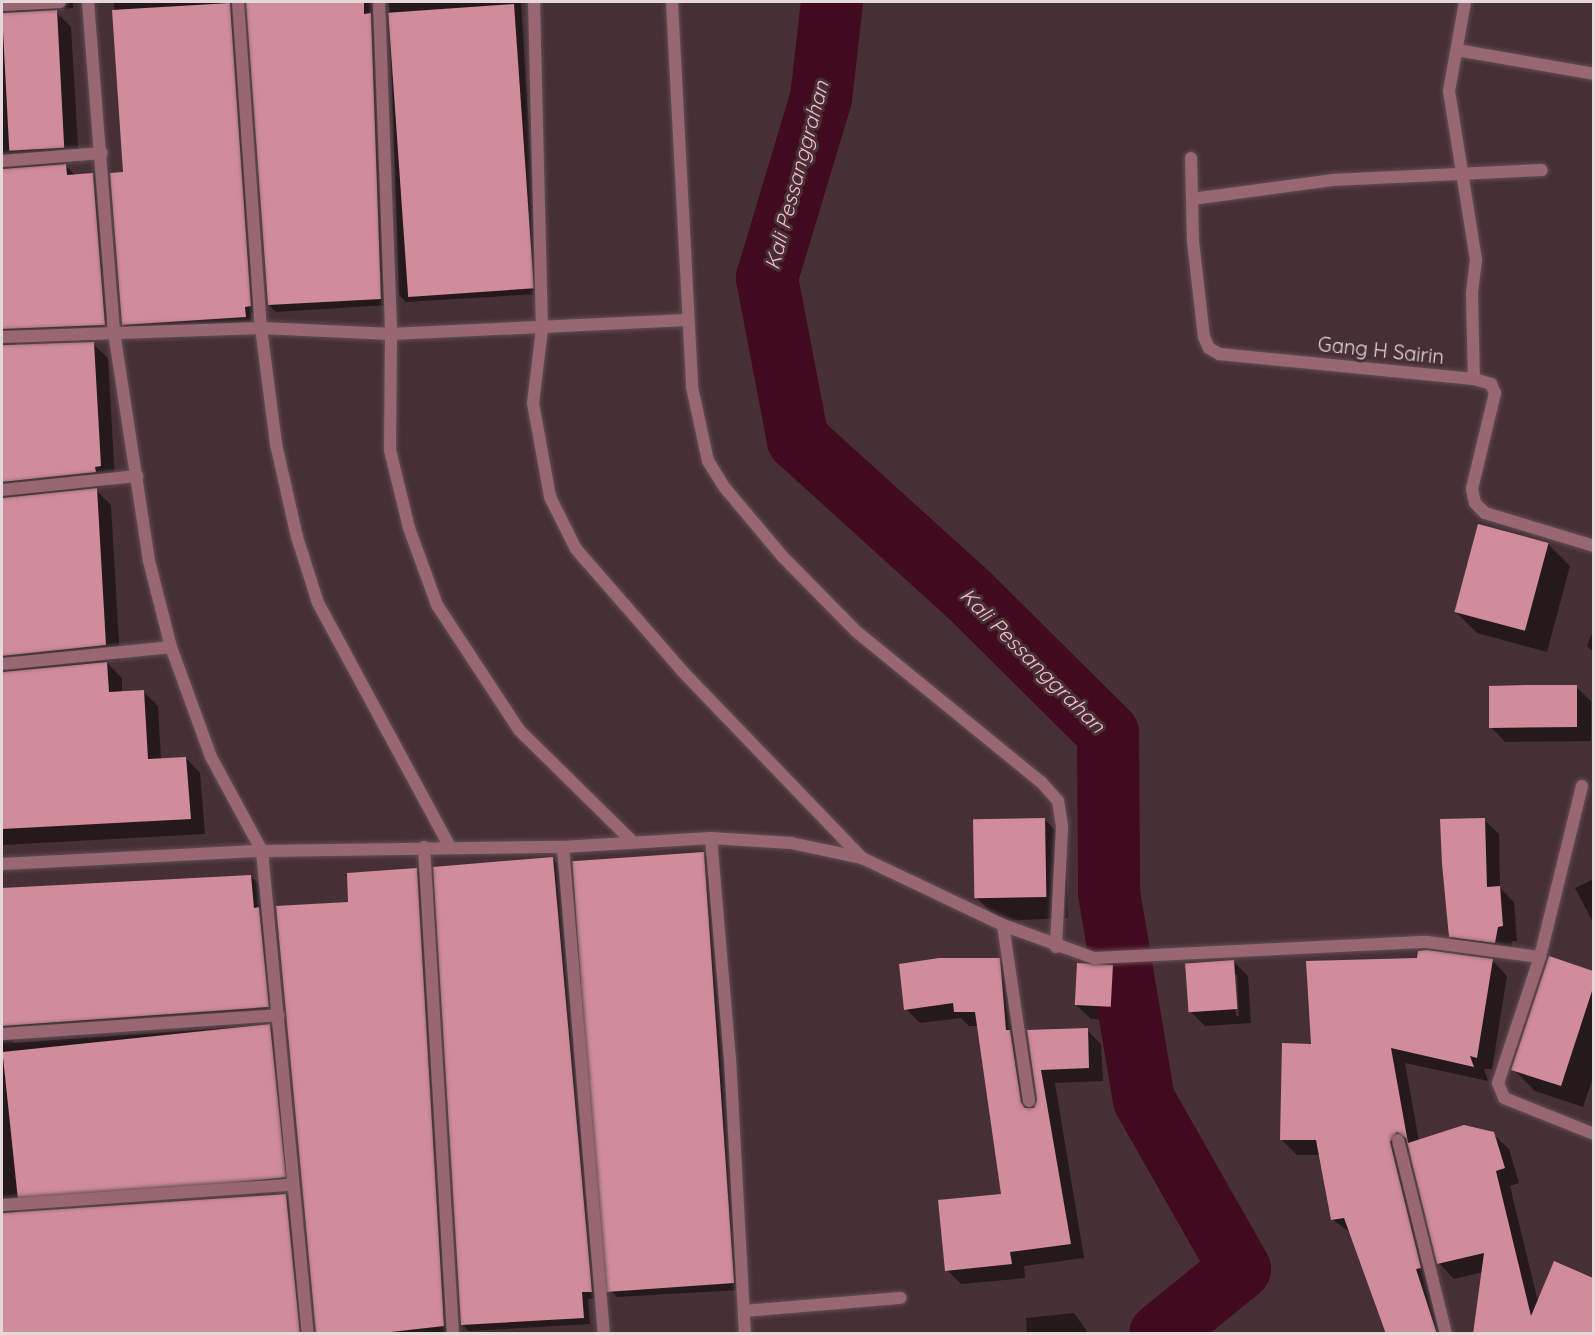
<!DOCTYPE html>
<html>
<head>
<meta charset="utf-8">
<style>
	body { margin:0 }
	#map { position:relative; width:1595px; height:1335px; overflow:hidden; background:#463035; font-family:Quicksand,sans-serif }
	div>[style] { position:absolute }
	.shadow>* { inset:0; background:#0007 }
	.river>* { height:62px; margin:-31px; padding:0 31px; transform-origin:31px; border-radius:31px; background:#420a1e }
	.building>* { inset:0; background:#d18c9c; transform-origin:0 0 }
	.roads { filter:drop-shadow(0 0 2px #634e53) drop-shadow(0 0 2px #634e53) }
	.minor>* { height:12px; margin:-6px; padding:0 6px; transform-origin:6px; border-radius:6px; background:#986772 }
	span { translate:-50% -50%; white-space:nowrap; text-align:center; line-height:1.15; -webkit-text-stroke:6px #463035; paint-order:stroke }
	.street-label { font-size:20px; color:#e6d7da }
	.water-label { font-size:21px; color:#f7bcc9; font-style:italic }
	.frame { position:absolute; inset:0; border:3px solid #e6d7da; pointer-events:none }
</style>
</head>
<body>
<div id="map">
	<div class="shadow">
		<i style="clip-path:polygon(2px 2px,73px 2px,73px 8px,13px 14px,56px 12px,71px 27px,79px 162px,63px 163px,76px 176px,93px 175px,107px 190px,119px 339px,17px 343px,14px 346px,93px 344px,108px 358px,115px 481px,110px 481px,110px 486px,94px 488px,111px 505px,120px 660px,105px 661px,122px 678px,122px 693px,143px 691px,158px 706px,161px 760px,186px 758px,200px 773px,205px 834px,2px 845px)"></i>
		<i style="clip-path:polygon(114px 2px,243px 2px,258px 313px,251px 313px,252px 324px,130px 331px,123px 324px,124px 173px)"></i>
		<i style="clip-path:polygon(248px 2px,384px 2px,388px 305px,276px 312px,269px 305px)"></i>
		<i style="clip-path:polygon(389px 2px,521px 2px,539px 294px,406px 302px,399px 295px)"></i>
		<i style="clip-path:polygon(1548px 544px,1570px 566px,1547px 652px,1477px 633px,1455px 611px)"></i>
		<i style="clip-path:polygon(1594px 628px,1594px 653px,1587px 646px)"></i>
		<i style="clip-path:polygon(1576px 687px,1591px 701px,1591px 741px,1505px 742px,1491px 727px)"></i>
		<i style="clip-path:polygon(1044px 819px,1066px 841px,1068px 918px,999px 921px,977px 898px)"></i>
		<i style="clip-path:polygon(1484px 820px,1499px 834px,1500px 888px,1514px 902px,1517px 941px,1512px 941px,1510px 957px,1465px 951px,1450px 936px)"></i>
		<i style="clip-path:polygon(703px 854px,710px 861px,740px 1290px,617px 1297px,610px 1290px)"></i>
		<i style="clip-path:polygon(553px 859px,560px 866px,598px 1298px,588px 1299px,590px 1324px,469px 1331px,462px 1324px)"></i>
		<i style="clip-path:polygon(416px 869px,423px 876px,451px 1333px,317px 1334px,350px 904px)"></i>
		<i style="clip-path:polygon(251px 876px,264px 890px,282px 1021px,15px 1039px,12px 1043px,270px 1025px,283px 1039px,298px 1190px,15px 1210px,12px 1214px,286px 1195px,300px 1209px,312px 1334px,2px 1334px,2px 889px)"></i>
		<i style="clip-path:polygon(1594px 879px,1594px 924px,1575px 888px)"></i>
		<i style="clip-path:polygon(1550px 958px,1594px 972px,1594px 1075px,1583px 1107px,1535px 1091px,1513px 1069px)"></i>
		<i style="clip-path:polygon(999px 959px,1013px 974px,1033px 1109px,1039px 1101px,1029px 1031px,1087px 1030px,1101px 1044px,1103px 1081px,1055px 1083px,1084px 1258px,1024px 1266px,1025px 1278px,961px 1284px,947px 1270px,1003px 1196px,979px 1026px,969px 1026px,961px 1018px,920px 1023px,906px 1009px)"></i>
		<i style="clip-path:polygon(1492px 960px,1507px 976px,1492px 1069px,1484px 1069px,1488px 1081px,1405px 1063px,1419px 1141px,1493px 1134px,1509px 1149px,1519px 1183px,1510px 1186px,1538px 1302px,1554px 1263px,1594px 1280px,1594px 1334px,1479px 1334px,1483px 1272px,1454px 1279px,1439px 1263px,1410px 1149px,1405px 1158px,1447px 1334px,1387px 1334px,1352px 1234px,1332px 1219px,1320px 1155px,1297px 1155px,1282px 1140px,1313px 1045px)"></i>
		<i style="clip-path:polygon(evenodd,1233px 961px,1248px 976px,1251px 1023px,1205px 1026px,1190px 1011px,1233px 961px,1233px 975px,1237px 975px,1239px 1016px,1236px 1016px,1233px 975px)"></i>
		<i style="clip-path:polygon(1112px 967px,1127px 982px,1124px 1021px,1091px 1019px,1076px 1005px)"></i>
		<i style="clip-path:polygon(1074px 1313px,1089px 1334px,1027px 1334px,1026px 1318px)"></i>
	</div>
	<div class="river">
		<i style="left:832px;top:2px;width:97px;rotate:96.5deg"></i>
		<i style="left:821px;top:98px;width:188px;rotate:106.7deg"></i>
		<i style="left:767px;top:278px;width:165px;rotate:79.2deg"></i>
		<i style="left:798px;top:440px;width:229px;rotate:42.2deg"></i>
		<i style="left:968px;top:594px;width:197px;rotate:44.8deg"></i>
		<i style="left:1108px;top:733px;width:160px;rotate:89.6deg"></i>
		<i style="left:1109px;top:893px;width:210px;rotate:80.4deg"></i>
		<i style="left:1144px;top:1100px;width:194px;rotate:60.4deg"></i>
		<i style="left:1240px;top:1269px;width:103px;rotate:140.9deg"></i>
	</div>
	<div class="building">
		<i style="clip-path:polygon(246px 2px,364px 2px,364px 14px,371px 13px,381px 299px,268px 305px)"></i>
		<i style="clip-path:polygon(230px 3px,251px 306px,245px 307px,246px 317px,122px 325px,110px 173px,123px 172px,112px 10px)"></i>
		<i style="left:514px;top:4px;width:285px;height:126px;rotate:86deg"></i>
		<i style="left:57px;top:10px;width:138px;height:55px;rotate:87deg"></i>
		<i style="clip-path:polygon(66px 164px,67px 175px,93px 173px,105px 325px,2px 329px,2px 169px)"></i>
		<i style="clip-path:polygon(94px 342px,101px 466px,95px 467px,96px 472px,2px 482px,2px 345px)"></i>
		<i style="clip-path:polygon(97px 488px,106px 645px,2px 656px,2px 498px)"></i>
		<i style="left:1478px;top:524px;width:73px;height:91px;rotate:15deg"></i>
		<i style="clip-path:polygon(107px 662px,109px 692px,144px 690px,148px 759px,186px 757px,191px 819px,2px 829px,2px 672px)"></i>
		<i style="clip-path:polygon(1527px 685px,1577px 685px,1577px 727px,1489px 728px,1489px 686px)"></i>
		<i style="left:1045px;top:818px;width:79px;height:72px;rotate:89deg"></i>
		<i style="clip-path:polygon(1485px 818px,1487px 887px,1500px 886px,1503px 926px,1498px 927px,1495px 943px,1449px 937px,1442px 864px,1440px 819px)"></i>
		<i style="left:704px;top:852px;width:432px;height:132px;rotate:86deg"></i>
		<i style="clip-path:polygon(553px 857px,592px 1292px,582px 1292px,584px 1318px,461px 1325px,433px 867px)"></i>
		<i style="clip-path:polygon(417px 868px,444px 1326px,373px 1334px,316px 1334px,276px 906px,348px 902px,347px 873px)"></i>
		<i style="clip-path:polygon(251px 875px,254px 908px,259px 907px,269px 1007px,2px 1026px,2px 888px)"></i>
		<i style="clip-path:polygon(1427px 950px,1493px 959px,1477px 1058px,1470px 1056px,1474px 1067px,1391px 1048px,1408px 1143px,1464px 1125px,1494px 1132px,1505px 1168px,1496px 1171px,1531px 1316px,1554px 1261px,1593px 1278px,1593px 1334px,1473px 1334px,1484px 1253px,1437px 1264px,1406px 1138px,1397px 1132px,1390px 1142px,1421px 1268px,1416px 1269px,1437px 1334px,1386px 1334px,1344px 1218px,1331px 1220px,1316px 1140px,1280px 1140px,1282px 1043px,1311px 1044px,1306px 961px,1417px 958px,1418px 951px)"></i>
		<i style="clip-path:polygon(1549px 956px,1593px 971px,1593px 988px,1561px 1086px,1511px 1070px)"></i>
		<i style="clip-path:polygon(939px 958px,1000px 958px,1006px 1030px,1010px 1030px,1021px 1102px,1025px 1108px,1034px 1108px,1037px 1100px,1027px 1030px,1088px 1028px,1089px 1068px,1041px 1070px,1071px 1244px,1010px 1252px,1012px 1264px,945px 1271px,938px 1200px,1001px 1194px,975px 1012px,954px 1012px,953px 1003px,904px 1010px,899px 964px)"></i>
		<i style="left:1234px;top:960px;width:49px;height:49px;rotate:86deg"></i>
		<i style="left:1077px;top:963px;width:36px;height:42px;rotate:3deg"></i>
		<i style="left:270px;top:1024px;width:154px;height:269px;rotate:84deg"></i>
		<i style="clip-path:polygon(286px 1194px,300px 1334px,2px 1334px,2px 1213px)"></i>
	</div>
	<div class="roads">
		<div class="minor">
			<i style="left:88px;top:2px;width:331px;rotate:85.5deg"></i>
			<i style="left:114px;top:332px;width:232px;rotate:81.3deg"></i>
			<i style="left:149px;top:561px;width:89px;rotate:75.7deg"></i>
			<i style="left:171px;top:647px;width:117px;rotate:70deg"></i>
			<i style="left:211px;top:757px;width:107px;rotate:61.5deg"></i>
			<i style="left:262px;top:851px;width:485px;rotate:84.6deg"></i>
			<i style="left:238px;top:2px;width:327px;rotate:86deg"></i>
			<i style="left:261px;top:328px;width:117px;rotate:82.6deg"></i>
			<i style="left:276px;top:444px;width:95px;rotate:77.3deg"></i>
			<i style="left:297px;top:537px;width:69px;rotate:72.3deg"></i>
			<i style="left:318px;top:603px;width:277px;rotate:61.6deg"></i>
			<i style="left:379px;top:2px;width:332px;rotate:87.9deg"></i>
			<i style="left:391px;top:334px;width:116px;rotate:90.5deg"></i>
			<i style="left:390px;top:450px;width:80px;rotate:76.3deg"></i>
			<i style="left:409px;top:528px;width:82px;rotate:70deg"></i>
			<i style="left:437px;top:605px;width:149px;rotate:56.7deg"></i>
			<i style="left:519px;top:730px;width:158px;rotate:44.5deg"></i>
			<i style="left:534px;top:2px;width:327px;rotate:88.6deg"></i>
			<i style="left:542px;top:329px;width:75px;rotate:96.9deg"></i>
			<i style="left:533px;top:403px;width:96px;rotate:79.7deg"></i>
			<i style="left:550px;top:497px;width:58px;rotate:63.4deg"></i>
			<i style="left:576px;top:549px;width:164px;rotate:48.9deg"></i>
			<i style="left:684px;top:673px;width:257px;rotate:46.1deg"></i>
			<i style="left:862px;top:858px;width:156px;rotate:25.4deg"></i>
			<i style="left:1003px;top:925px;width:97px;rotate:19.9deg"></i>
			<i style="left:1094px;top:958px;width:333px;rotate:-2.8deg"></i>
			<i style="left:1427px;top:942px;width:114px;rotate:7.6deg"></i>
			<i style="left:672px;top:2px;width:386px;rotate:87deg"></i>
			<i style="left:692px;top:387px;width:76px;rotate:77.8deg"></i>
			<i style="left:708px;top:461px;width:32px;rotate:58deg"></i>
			<i style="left:725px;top:488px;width:89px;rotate:50deg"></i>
			<i style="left:782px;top:556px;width:107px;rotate:45.4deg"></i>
			<i style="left:857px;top:632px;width:237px;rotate:39.2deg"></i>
			<i style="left:1041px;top:782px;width:25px;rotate:48deg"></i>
			<i style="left:1058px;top:801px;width:26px;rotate:81deg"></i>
			<i style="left:1062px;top:827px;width:120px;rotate:92.9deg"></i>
			<i style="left:1465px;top:2px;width:90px;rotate:100.2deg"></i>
			<i style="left:1449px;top:91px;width:171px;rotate:80.9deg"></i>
			<i style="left:1476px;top:260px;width:34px;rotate:97deg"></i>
			<i style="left:1472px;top:294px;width:85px;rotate:88.7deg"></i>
			<i style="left:2px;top:5px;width:58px;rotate:-3deg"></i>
			<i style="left:1457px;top:50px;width:139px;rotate:9.9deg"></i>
			<i style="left:1191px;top:158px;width:83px;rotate:88.6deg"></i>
			<i style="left:1193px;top:241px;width:97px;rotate:83.5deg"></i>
			<i style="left:1204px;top:337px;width:12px;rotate:66deg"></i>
			<i style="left:1209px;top:348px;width:12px;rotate:31deg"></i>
			<i style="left:1219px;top:354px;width:256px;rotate:5.6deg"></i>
			<i style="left:1474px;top:379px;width:18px;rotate:16deg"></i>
			<i style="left:1491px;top:384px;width:10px;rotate:66deg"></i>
			<i style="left:1495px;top:393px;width:99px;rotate:103.5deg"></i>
			<i style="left:1472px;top:489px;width:14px;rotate:78deg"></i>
			<i style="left:1475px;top:503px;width:14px;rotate:45deg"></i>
			<i style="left:1485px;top:513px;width:114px;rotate:16.8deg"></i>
			<i style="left:2px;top:161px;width:100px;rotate:-4.6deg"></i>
			<i style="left:1192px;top:199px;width:141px;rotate:-7.7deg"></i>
			<i style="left:1332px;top:180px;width:210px;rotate:-2.7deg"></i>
			<i style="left:2px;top:337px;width:259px;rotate:-2deg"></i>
			<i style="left:261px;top:328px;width:130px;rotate:2.6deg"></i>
			<i style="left:391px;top:334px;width:296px;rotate:-2.7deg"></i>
			<i style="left:2px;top:490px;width:136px;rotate:-5.9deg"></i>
			<i style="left:2px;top:664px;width:170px;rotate:-5.7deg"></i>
			<i style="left:1582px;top:786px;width:176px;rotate:103.8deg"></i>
			<i style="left:1540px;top:957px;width:133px;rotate:108.4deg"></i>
			<i style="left:1498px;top:1083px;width:16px;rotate:68deg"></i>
			<i style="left:1504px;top:1098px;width:97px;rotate:21.8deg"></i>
			<i style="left:711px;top:838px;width:221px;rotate:85.1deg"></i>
			<i style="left:730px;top:1058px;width:276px;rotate:86.9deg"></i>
			<i style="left:424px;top:847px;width:488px;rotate:86.6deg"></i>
			<i style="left:563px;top:847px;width:489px;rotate:85.2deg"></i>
			<i style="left:2px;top:864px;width:260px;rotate:-2.9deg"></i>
			<i style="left:262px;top:851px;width:301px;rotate:-0.8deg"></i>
			<i style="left:563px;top:847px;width:148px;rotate:-3.5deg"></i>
			<i style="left:711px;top:838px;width:80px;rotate:3.6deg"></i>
			<i style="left:791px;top:843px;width:73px;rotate:11.9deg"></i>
			<i style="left:1003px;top:925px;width:178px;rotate:81.6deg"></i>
			<i style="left:2px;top:1034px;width:277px;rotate:-3.9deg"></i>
			<i style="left:1398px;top:1140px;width:200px;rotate:76.1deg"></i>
			<i style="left:2px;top:1205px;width:290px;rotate:-4deg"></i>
			<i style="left:744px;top:1311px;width:157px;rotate:-4.8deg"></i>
		</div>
	</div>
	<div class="street-label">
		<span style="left:1381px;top:350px;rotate:6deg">Gang H Sairin</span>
	</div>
	<div class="water-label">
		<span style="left:796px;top:175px;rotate:-75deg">Kali Pessanggrahan</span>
		<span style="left:1033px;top:660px;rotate:45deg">Kali Pessanggrahan</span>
	</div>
	<div class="frame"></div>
</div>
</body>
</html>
